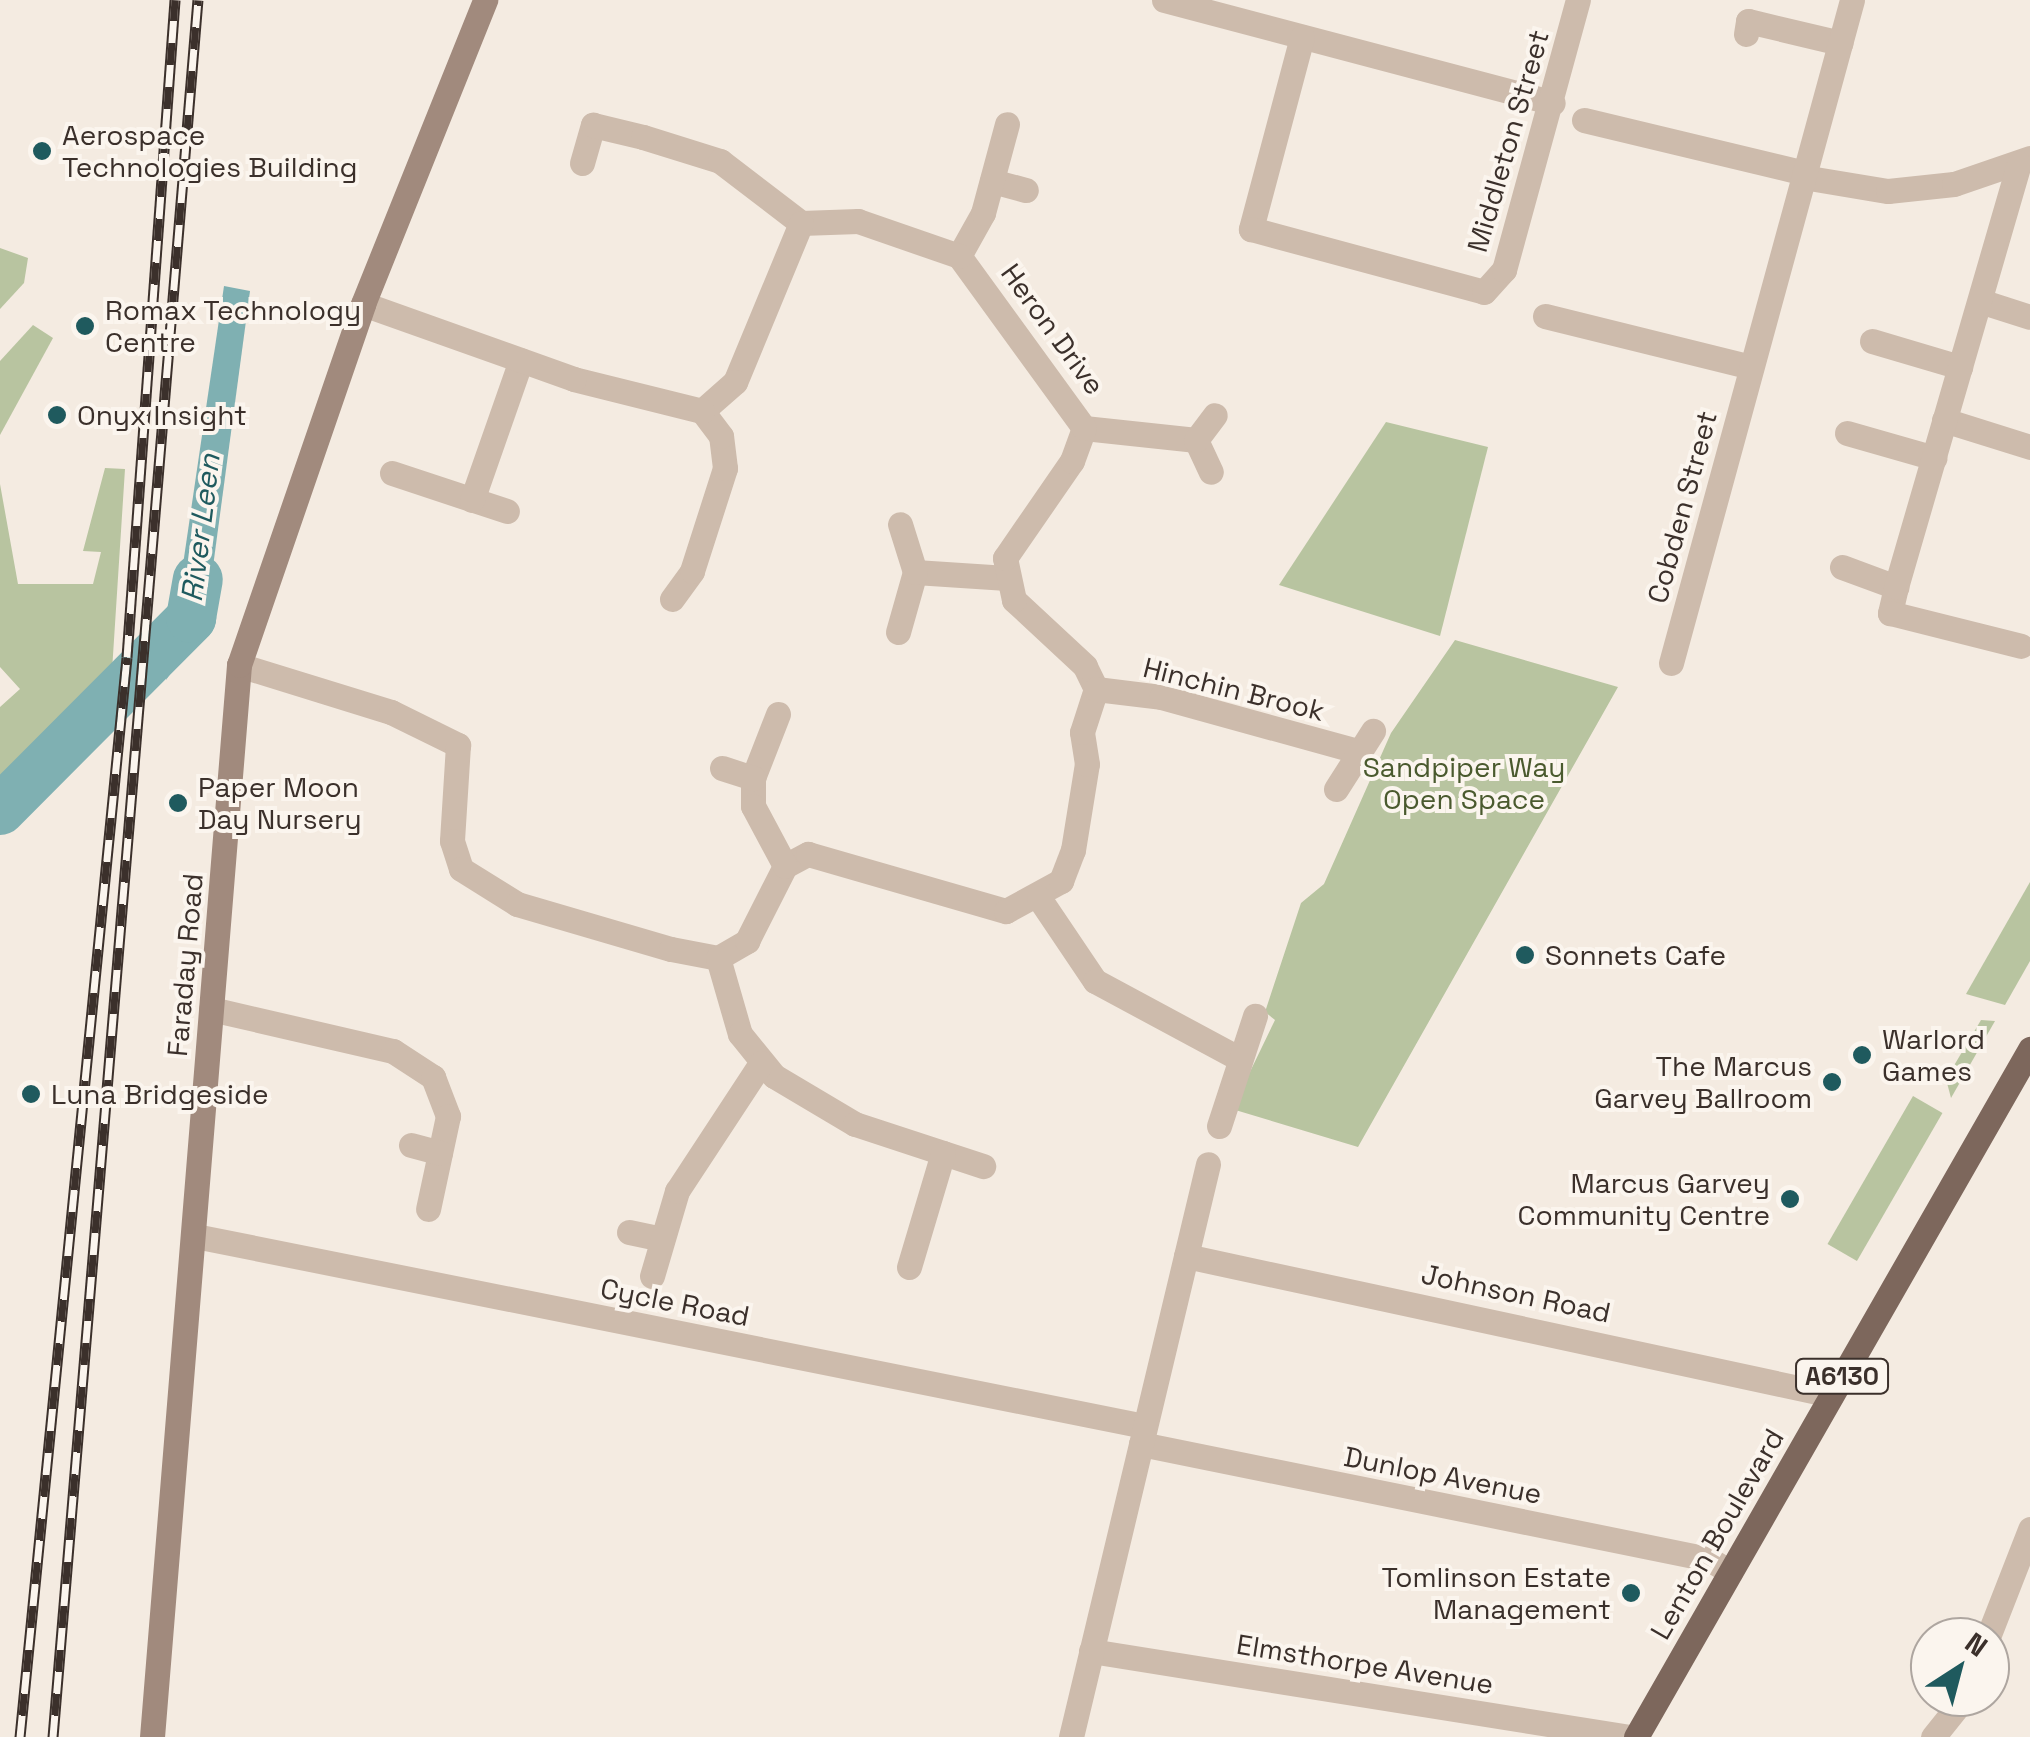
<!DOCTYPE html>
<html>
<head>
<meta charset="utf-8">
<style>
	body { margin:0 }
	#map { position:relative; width:2030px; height:1737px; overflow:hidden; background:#f4ebe1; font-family:"Space Grotesk",sans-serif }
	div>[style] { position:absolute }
	.green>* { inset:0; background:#b8c4a0; transform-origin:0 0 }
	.water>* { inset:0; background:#7fb0b2 }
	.river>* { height:50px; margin:-25px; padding:0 25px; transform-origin:25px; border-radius:25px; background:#7fb0b2 }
	.street>* { height:25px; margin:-12.5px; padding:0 12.5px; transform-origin:12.5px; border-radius:12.5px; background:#cdbbac }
	.secondary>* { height:25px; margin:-12.5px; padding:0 12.5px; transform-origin:12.5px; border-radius:12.5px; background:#a18a7d }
	.primary>* { height:25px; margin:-12.5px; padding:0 12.5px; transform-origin:12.5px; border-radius:12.5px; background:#7d675c }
	.rail>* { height:11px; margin-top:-5.5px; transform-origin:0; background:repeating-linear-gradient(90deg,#fbf5ee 0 22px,#3b302b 0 44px); box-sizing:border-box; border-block:2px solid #3b302b }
	.dots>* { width:28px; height:28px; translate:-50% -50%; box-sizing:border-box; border:5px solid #fbf5ee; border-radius:50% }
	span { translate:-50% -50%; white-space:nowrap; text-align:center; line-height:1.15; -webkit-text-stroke:8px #fbf5ee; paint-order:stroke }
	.shield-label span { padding:2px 8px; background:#fbf5ee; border:2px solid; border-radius:8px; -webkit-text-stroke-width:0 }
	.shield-label { font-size:25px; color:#3b302b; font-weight:700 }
	.poi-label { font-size:28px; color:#3b302b }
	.left { translate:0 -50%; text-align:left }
	.right { translate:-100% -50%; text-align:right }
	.street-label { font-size:28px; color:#3b302b }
	.park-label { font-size:28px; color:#4a5a2e }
	.water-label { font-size:30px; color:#1f5a5e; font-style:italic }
	.north { position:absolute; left:1910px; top:1617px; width:100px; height:100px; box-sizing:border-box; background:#fbf5ee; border:2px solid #aea6a0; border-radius:50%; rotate:36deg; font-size:28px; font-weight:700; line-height:40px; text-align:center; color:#3b302b }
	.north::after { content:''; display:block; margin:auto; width:35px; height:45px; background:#1f5a5e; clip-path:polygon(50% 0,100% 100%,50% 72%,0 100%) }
</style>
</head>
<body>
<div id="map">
	<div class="green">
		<i style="clip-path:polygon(0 248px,28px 258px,24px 283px,0 309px)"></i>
		<i style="clip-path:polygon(33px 325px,53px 338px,0 435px,0 361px)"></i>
		<i style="clip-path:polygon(1386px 422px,1488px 447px,1440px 636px,1279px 585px)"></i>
		<i style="clip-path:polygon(105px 468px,125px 469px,112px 671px,0 776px,0 707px,20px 689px,0 667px,0 484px,18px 584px,93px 584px,101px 552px,83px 551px)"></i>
		<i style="clip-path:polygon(1455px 640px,1618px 687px,1358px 1147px,1232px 1109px,1275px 1020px,1265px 1012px,1301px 903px,1324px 884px,1391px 733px)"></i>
		<i style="clip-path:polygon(2030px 882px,2030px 961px,2005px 1005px,1966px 994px)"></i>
		<i style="clip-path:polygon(1981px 1020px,1995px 1021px,1951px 1098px,1946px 1079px)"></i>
		<i style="left:1913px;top:1096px;width:34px;height:171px;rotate:30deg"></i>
	</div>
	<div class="water">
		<i style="clip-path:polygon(224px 286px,250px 291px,210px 589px,197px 635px,166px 680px)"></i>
		<i style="clip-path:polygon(112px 671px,107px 733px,78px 740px,0 835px,0 788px)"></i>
	</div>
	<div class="river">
		<i style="left:0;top:810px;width:271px;rotate:-45.1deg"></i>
		<i style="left:191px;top:618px;width:39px;rotate:-80deg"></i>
	</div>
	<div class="street">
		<i style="left:1164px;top:0;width:402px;rotate:14.8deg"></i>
		<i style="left:1746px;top:34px;width:13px;rotate:-81deg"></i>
		<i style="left:1748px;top:21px;width:95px;rotate:13.4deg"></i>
		<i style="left:1302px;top:37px;width:199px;rotate:104.9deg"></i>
		<i style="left:1251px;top:229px;width:241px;rotate:15.1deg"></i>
		<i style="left:1484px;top:292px;width:30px;rotate:-48deg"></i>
		<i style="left:1504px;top:270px;width:280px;rotate:-74.7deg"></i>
		<i style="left:1584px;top:120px;width:227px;rotate:13.5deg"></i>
		<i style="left:582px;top:163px;width:40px;rotate:-74deg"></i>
		<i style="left:593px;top:125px;width:51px;rotate:13.5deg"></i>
		<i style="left:643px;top:137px;width:81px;rotate:17.3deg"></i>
		<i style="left:720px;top:161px;width:102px;rotate:37.4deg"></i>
		<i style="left:1803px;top:177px;width:86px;rotate:9.4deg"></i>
		<i style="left:1888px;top:191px;width:66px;rotate:-6.1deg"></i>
		<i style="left:1954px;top:184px;width:80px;rotate:-18.9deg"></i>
		<i style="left:992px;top:181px;width:35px;rotate:15deg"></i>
		<i style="left:959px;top:256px;width:49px;rotate:-60.8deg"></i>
		<i style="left:983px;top:213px;width:92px;rotate:-74.9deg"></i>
		<i style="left:1980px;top:301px;width:52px;rotate:17.7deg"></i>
		<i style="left:1545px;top:316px;width:212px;rotate:13.9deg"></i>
		<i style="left:1872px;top:341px;width:92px;rotate:16.5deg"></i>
		<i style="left:1944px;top:420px;width:90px;rotate:17.4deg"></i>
		<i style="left:1084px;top:428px;width:113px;rotate:6.1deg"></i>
		<i style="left:1196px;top:440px;width:35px;rotate:65deg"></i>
		<i style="left:1847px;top:433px;width:91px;rotate:16deg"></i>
		<i style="left:1196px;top:440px;width:31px;rotate:-53deg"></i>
		<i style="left:392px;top:473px;width:121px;rotate:18.3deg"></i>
		<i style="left:472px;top:500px;width:148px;rotate:-70.7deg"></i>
		<i style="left:1842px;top:567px;width:58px;rotate:20.3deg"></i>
		<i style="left:1896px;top:587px;width:27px;rotate:103deg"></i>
		<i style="left:1890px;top:613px;width:135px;rotate:14.1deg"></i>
		<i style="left:915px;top:572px;width:92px;rotate:3.7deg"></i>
		<i style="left:1896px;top:587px;width:441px;rotate:-73.8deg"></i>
		<i style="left:672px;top:599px;width:34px;rotate:-54deg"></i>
		<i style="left:692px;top:571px;width:108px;rotate:-72.2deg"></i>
		<i style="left:725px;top:468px;width:32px;rotate:-97deg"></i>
		<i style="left:721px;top:436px;width:31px;rotate:-127deg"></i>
		<i style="left:898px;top:632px;width:62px;rotate:-74.2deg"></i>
		<i style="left:915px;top:572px;width:50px;rotate:-107.4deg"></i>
		<i style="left:1671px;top:663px;width:687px;rotate:-74.73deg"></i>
		<i style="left:239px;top:665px;width:159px;rotate:17.2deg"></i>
		<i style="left:391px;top:712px;width:75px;rotate:26.2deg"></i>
		<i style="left:458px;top:745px;width:96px;rotate:93.6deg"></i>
		<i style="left:452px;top:841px;width:29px;rotate:72deg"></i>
		<i style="left:461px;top:869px;width:66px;rotate:32deg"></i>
		<i style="left:517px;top:904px;width:160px;rotate:16.3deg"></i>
		<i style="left:671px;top:949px;width:48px;rotate:10.8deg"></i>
		<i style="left:718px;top:958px;width:34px;rotate:-30deg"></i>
		<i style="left:747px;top:941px;width:84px;rotate:-63.1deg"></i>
		<i style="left:785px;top:866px;width:26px;rotate:-28deg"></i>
		<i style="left:808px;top:854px;width:206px;rotate:16.1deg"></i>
		<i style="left:1006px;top:911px;width:63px;rotate:-28.6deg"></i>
		<i style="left:1061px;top:881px;width:33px;rotate:-69deg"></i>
		<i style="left:1073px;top:850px;width:87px;rotate:-80.8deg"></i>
		<i style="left:1087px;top:764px;width:32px;rotate:-99deg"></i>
		<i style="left:1082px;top:732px;width:45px;rotate:-72deg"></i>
		<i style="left:1096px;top:689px;width:25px;rotate:-116deg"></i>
		<i style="left:1085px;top:666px;width:97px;rotate:-137.1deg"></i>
		<i style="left:1014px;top:600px;width:43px;rotate:-102.1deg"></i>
		<i style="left:1005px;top:558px;width:118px;rotate:-55.4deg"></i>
		<i style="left:1072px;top:461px;width:35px;rotate:-70deg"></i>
		<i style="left:1084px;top:428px;width:213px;rotate:-126deg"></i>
		<i style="left:959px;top:256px;width:107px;rotate:-160.9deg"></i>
		<i style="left:858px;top:221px;width:57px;rotate:178deg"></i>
		<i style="left:801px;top:223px;width:172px;rotate:112.5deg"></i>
		<i style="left:735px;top:382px;width:44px;rotate:138.7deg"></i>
		<i style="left:702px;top:411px;width:132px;rotate:-166deg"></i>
		<i style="left:574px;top:379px;width:224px;rotate:-160.4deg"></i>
		<i style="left:1096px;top:689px;width:65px;rotate:7deg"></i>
		<i style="left:1161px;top:697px;width:203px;rotate:15.4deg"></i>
		<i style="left:778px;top:714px;width:69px;rotate:111.3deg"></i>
		<i style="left:753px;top:778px;width:28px;rotate:90deg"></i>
		<i style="left:753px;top:806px;width:68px;rotate:61.9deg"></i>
		<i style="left:722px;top:768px;width:33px;rotate:18deg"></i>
		<i style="left:1336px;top:789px;width:69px;rotate:-57.5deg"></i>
		<i style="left:1039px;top:898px;width:100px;rotate:56deg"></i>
		<i style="left:1095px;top:981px;width:162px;rotate:28.3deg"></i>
		<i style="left:718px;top:958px;width:79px;rotate:73.9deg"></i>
		<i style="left:740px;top:1034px;width:54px;rotate:51deg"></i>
		<i style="left:774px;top:1076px;width:94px;rotate:30.7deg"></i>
		<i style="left:855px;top:1124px;width:135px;rotate:18.2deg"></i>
		<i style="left:211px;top:1009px;width:187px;rotate:13deg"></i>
		<i style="left:393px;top:1051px;width:48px;rotate:33deg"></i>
		<i style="left:433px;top:1077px;width:42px;rotate:69deg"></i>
		<i style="left:448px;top:1116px;width:95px;rotate:102.1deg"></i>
		<i style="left:1219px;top:1126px;width:116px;rotate:-71.9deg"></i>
		<i style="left:411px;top:1145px;width:30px;rotate:15deg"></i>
		<i style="left:629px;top:1232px;width:34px;rotate:12deg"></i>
		<i style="left:195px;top:1236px;width:968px;rotate:11.32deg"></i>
		<i style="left:1186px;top:1256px;width:660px;rotate:12.16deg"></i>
		<i style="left:909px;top:1267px;width:119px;rotate:-73.4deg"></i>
		<i style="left:652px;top:1276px;width:89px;rotate:-73.6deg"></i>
		<i style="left:677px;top:1191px;width:153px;rotate:-56.7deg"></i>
		<i style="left:1141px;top:1444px;width:580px;rotate:11.45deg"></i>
		<i style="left:1709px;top:1559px;width:25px;rotate:32deg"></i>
		<i style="left:1988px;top:1637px;width:116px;rotate:-68.7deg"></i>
		<i style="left:1091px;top:1651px;width:546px;rotate:9.07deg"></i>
		<i style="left:1071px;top:1737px;width:589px;rotate:-76.55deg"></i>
		<i style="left:1933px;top:1737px;width:51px;rotate:-51.3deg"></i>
	</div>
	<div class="secondary">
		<i style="left:152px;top:1737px;width:1076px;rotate:-85.36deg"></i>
		<i style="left:239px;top:665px;width:382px;rotate:-71deg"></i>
		<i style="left:363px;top:304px;width:328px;rotate:-68.1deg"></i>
	</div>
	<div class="primary">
		<i style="left:1636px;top:1737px;width:793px;rotate:-60.2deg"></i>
	</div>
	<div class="rail">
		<i style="left:20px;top:1737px;width:1085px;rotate:-84.34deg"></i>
		<i style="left:127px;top:657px;width:659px;rotate:-85.82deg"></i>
		<i style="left:53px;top:1737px;width:1743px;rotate:-85.23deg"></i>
	</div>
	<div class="dots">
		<i style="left:42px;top:151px;background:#1f5a5e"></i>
		<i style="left:85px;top:326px;background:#1f5a5e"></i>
		<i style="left:57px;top:415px;background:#1f5a5e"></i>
		<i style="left:178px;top:803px;background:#1f5a5e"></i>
		<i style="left:1525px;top:955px;background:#1f5a5e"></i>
		<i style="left:1862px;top:1055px;background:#1f5a5e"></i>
		<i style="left:1832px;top:1082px;background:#1f5a5e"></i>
		<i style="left:31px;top:1094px;background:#1f5a5e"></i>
		<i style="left:1790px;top:1199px;background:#1f5a5e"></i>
		<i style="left:1631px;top:1593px;background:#1f5a5e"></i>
	</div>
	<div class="shield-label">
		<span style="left:1842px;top:1376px">A6130</span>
	</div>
	<div class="poi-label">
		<span class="left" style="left:62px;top:151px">Aerospace<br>Technologies Building</span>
		<span class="left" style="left:105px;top:326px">Romax Technology<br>Centre</span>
		<span class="left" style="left:77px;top:415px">Onyx Insight</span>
		<span class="left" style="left:198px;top:803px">Paper Moon<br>Day Nursery</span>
		<span class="left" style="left:1545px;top:955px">Sonnets Cafe</span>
		<span class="left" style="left:1882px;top:1055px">Warlord<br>Games</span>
		<span class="right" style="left:1812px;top:1082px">The Marcus<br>Garvey Ballroom</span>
		<span class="left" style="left:51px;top:1094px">Luna Bridgeside</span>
		<span class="right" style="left:1770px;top:1199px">Marcus Garvey<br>Community Centre</span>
		<span class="right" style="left:1611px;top:1593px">Tomlinson Estate<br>Management</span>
	</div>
	<div class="street-label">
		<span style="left:1508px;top:141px;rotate:-74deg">Middleton Street</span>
		<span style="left:1053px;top:329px;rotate:54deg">Heron Drive</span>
		<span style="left:1682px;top:507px;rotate:-75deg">Cobden Street</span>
		<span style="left:1234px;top:689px;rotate:14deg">Hinchin Brook</span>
		<span style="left:185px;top:965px;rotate:-85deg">Faraday Road</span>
		<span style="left:1516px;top:1293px;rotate:12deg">Johnson Road</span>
		<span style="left:675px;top:1302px;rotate:11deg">Cycle Road</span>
		<span style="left:1443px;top:1475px;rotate:11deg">Dunlop Avenue</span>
		<span style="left:1717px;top:1534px;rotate:-60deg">Lenton Boulevard</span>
		<span style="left:1365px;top:1664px;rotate:9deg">Elmsthorpe Avenue</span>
	</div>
	<div class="park-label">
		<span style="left:1464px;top:783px">Sandpiper Way<br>Open Space</span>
	</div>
	<div class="water-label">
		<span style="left:201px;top:528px;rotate:-83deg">River Leen</span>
	</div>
	<div class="north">N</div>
</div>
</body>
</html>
